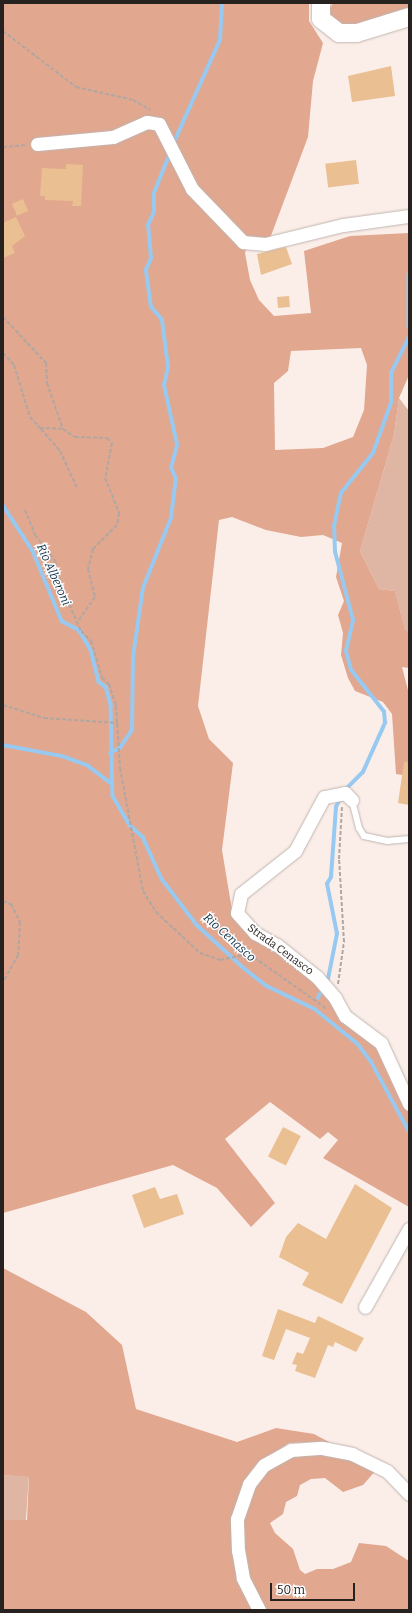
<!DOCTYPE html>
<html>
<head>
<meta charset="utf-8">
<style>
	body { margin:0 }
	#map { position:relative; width:412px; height:1613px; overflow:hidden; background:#fbeee9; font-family:Bitter,serif }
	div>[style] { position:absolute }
	.green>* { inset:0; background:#dfb5a3; transform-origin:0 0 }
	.forest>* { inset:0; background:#e1a78f }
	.stream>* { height:3.5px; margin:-1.75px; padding:0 1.75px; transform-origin:1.75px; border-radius:1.75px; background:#97c9f1 }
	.building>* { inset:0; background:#eabf92; transform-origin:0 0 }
	.path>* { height:2px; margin-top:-1px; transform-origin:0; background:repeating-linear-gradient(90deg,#b0a6a2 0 4px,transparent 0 6px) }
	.roads { filter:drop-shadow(0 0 1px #c1b5b0) drop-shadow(0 0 1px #c1b5b0) }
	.lane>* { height:6px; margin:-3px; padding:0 3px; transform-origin:3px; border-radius:3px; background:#fff }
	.street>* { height:13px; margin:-6.5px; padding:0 6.5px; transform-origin:6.5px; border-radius:6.5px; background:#fff }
	.secondary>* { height:18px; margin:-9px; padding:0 9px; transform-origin:9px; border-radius:9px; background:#fff }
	span { translate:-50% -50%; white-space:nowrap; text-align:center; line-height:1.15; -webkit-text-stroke:3px #fff; paint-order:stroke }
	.street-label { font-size:11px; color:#272220 }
	.water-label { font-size:12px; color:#0b324c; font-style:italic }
	.frame { position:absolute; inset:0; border:4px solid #272220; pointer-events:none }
	.scale { position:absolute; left:270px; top:1583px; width:85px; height:18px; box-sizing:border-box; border:2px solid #272220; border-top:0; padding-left:5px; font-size:12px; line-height:14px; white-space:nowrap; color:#272220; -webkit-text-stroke:3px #fff; paint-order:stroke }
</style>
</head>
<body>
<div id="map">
	<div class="green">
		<i style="clip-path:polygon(399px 398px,409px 411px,409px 633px,405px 631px,395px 591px,379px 589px,360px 551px,394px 435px)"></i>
		<i style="left:3px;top:1475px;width:26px;height:45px;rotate:4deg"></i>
	</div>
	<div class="forest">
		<i style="clip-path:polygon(evenodd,3px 3px,309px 3px,309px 21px,323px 43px,313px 81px,308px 137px,269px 241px,249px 239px,245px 253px,250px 280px,259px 300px,274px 316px,311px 313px,304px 251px,350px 236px,409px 233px,409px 375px,399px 398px,394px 435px,360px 551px,379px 589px,395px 591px,405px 630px,409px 633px,409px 668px,402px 667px,409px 694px,409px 776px,396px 774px,392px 714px,383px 702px,355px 691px,348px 678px,341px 655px,343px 633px,338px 615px,344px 601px,336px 577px,342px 543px,323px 535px,301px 537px,266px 530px,232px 517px,219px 520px,198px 706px,209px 739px,233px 763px,222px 850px,232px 910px,293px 961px,378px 1050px,409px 1113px,409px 1207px,323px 1158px,338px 1140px,328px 1132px,320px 1139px,270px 1102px,225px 1139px,275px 1203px,251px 1227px,217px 1188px,173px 1165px,3px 1213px,3px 3px,361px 348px,367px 365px,364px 410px,353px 437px,323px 448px,275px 450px,274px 383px,288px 371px,291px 351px,361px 348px)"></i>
		<i style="clip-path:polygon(333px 3px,409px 3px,409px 13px,341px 30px,328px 12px)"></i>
		<i style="clip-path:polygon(3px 1268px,86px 1312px,122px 1345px,136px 1409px,237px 1442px,276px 1428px,314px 1434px,329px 1442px,289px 1443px,261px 1462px,233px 1518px,254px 1610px,3px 1610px,3px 1520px,27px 1520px,29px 1477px,3px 1475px)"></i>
		<i style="clip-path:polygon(299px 1453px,329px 1454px,377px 1469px,363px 1485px,343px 1492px,325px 1478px,311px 1479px,300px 1485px,297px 1496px,286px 1502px,283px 1514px,270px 1523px,275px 1533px,293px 1549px,300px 1570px,305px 1574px,317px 1569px,333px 1569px,351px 1562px,359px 1543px,386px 1546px,409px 1561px,409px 1610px,267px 1610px,247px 1577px,241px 1549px,242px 1518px,249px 1493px,262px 1473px,276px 1462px)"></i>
	</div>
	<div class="stream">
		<i style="left:175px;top:140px;width:110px;rotate:-65.8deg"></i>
		<i style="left:220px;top:40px;width:37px;rotate:-87deg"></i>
		<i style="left:409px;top:274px;width:53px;rotate:90deg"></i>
		<i style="left:3px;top:505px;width:55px;rotate:56.9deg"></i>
		<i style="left:33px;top:551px;width:76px;rotate:67.5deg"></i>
		<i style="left:62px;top:621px;width:19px;rotate:28deg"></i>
		<i style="left:79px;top:630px;width:23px;rotate:59deg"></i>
		<i style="left:91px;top:650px;width:33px;rotate:76deg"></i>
		<i style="left:99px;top:682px;width:9px;rotate:36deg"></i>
		<i style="left:106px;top:687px;width:18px;rotate:74deg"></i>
		<i style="left:111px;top:704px;width:92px;rotate:88.8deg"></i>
		<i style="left:113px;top:796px;width:34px;rotate:60deg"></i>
		<i style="left:130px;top:825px;width:18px;rotate:43deg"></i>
		<i style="left:143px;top:837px;width:46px;rotate:65.7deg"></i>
		<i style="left:162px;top:879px;width:58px;rotate:52.7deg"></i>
		<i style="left:197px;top:925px;width:65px;rotate:42.5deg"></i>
		<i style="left:245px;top:969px;width:28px;rotate:38deg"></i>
		<i style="left:267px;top:986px;width:53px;rotate:25.6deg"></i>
		<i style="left:315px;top:1009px;width:55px;rotate:39.1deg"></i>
		<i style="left:358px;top:1044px;width:21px;rotate:53deg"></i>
		<i style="left:371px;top:1061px;width:80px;rotate:61.5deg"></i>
		<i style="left:3px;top:745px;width:60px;rotate:10.6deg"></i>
		<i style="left:62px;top:756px;width:27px;rotate:20deg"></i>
		<i style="left:87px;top:765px;width:31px;rotate:37deg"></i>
		<i style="left:110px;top:753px;width:11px;rotate:-27deg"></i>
		<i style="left:120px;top:748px;width:22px;rotate:-56deg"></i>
		<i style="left:132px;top:730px;width:73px;rotate:-89.2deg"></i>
		<i style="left:133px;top:657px;width:70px;rotate:-81.8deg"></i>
		<i style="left:143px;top:588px;width:75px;rotate:-68.2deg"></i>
		<i style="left:171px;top:518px;width:39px;rotate:-83deg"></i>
		<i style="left:176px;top:479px;width:12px;rotate:-114deg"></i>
		<i style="left:171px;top:468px;width:24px;rotate:-75deg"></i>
		<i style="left:177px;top:445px;width:61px;rotate:-102.2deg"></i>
		<i style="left:164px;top:385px;width:18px;rotate:-77deg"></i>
		<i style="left:168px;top:367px;width:47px;rotate:-97.3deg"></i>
		<i style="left:162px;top:320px;width:17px;rotate:-130deg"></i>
		<i style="left:151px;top:307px;width:37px;rotate:-98deg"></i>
		<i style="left:146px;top:270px;width:13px;rotate:-67deg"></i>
		<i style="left:151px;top:258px;width:33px;rotate:-95deg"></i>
		<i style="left:148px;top:225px;width:14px;rotate:-65deg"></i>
		<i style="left:154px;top:212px;width:19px;rotate:-90deg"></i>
		<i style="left:154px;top:193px;width:40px;rotate:-68deg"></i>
		<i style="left:348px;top:787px;width:21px;rotate:-45deg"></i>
		<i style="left:363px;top:772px;width:54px;rotate:-65.8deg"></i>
		<i style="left:385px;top:723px;width:11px;rotate:-95deg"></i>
		<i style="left:384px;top:712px;width:53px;rotate:-128.2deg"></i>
		<i style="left:351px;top:670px;width:20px;rotate:-105deg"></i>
		<i style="left:346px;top:651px;width:32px;rotate:-77deg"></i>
		<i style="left:353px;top:620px;width:70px;rotate:-104.8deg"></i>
		<i style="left:335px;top:552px;width:26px;rotate:-92deg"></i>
		<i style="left:334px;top:526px;width:34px;rotate:-78deg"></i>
		<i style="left:341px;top:493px;width:51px;rotate:-51.3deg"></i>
		<i style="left:373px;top:453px;width:53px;rotate:-70.2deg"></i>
		<i style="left:391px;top:403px;width:30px;rotate:-90deg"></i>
		<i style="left:391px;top:373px;width:40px;rotate:-63.4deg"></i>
		<i style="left:328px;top:979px;width:46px;rotate:-78.7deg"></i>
		<i style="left:337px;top:934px;width:51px;rotate:-101.3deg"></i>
		<i style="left:327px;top:884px;width:8px;rotate:-60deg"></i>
		<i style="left:331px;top:877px;width:70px;rotate:-85.9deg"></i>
		<i style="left:336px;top:807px;width:11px;rotate:-63deg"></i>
		<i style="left:318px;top:998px;width:7px;rotate:-63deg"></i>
	</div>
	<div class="building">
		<i style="clip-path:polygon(391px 66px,395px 96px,352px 102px,348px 76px)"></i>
		<i style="left:356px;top:160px;width:24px;height:31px;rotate:83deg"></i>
		<i style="clip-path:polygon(66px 164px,83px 165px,81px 206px,72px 206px,73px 201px,45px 200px,45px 196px,40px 196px,42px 168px,66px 169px)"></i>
		<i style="left:23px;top:199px;width:13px;height:12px;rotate:67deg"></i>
		<i style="clip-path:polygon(16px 217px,25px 236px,12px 246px,15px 253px,3px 258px,3px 223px)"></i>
		<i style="clip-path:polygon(286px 247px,292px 264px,261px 275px,257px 254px)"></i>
		<i style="left:289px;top:296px;width:11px;height:12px;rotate:85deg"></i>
		<i style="clip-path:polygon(404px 762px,409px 762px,409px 805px,398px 803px)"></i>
		<i style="left:283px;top:1127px;width:20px;height:33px;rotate:27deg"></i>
		<i style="clip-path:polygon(355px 1184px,392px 1208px,342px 1304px,302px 1285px,309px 1273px,279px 1257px,286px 1237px,298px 1223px,326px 1239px)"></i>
		<i style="clip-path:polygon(155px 1187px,160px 1199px,177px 1194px,184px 1214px,144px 1228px,132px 1195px)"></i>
		<i style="clip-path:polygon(278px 1309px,315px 1323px,318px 1316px,364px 1338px,356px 1352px,335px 1342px,333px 1347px,328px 1345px,315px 1378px,295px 1371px,297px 1365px,292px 1364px,297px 1352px,303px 1354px,310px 1338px,286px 1329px,274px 1360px,262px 1356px)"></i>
	</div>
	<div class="path">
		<i style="left:3px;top:31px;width:92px;rotate:37.5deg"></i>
		<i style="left:76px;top:87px;width:58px;rotate:12.8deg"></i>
		<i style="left:133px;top:100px;width:20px;rotate:30deg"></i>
		<i style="left:3px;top:147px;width:23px;rotate:-5deg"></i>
		<i style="left:3px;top:317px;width:63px;rotate:46.9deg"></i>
		<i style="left:46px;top:363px;width:20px;rotate:87deg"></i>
		<i style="left:47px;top:383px;width:49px;rotate:70.8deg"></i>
		<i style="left:63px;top:429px;width:14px;rotate:34deg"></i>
		<i style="left:75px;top:437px;width:32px;rotate:2deg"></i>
		<i style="left:107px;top:438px;width:7px;rotate:45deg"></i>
		<i style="left:112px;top:443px;width:36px;rotate:101deg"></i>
		<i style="left:105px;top:478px;width:38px;rotate:68deg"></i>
		<i style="left:119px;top:513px;width:12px;rotate:99deg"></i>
		<i style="left:117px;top:525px;width:34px;rotate:135deg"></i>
		<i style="left:93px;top:549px;width:21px;rotate:104deg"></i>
		<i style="left:88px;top:569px;width:29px;rotate:76deg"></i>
		<i style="left:95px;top:597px;width:29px;rotate:125deg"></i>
		<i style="left:3px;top:353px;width:16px;rotate:47deg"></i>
		<i style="left:14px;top:365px;width:54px;rotate:72.9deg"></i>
		<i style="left:30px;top:417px;width:15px;rotate:48deg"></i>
		<i style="left:40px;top:428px;width:23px;rotate:2deg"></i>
		<i style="left:41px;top:429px;width:29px;rotate:49deg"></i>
		<i style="left:60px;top:451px;width:41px;rotate:65.3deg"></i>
		<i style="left:25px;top:510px;width:27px;rotate:68deg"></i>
		<i style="left:35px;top:535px;width:33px;rotate:52deg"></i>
		<i style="left:55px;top:561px;width:28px;rotate:75deg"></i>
		<i style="left:62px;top:588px;width:47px;rotate:66.2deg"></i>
		<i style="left:81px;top:631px;width:14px;rotate:45deg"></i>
		<i style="left:91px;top:641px;width:39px;rotate:73deg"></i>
		<i style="left:102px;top:678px;width:9px;rotate:41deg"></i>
		<i style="left:109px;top:684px;width:23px;rotate:72deg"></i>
		<i style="left:116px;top:706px;width:62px;rotate:86.3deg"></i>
		<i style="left:120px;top:768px;width:125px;rotate:79.4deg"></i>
		<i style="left:143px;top:891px;width:25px;rotate:58deg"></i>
		<i style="left:156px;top:912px;width:60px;rotate:43deg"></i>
		<i style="left:200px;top:953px;width:21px;rotate:19deg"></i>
		<i style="left:220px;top:960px;width:30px;rotate:-12deg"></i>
		<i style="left:249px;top:954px;width:95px;rotate:35.2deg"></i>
		<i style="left:3px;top:705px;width:43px;rotate:17.6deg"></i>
		<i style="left:44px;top:718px;width:74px;rotate:3.9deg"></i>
		<i style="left:3px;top:901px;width:9px;rotate:21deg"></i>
		<i style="left:11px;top:904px;width:20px;rotate:63deg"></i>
		<i style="left:20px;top:922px;width:33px;rotate:93deg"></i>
		<i style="left:18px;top:955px;width:31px;rotate:119deg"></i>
		<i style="left:338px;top:984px;width:42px;rotate:-81.9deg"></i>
		<i style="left:344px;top:942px;width:83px;rotate:-93.4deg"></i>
		<i style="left:339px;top:859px;width:52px;rotate:-86.7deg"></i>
	</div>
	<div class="roads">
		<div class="lane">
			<i style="left:352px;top:800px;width:29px;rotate:76deg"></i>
			<i style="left:359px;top:828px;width:9px;rotate:58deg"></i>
			<i style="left:364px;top:836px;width:24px;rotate:12deg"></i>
			<i style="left:387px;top:841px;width:22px;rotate:-5deg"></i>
		</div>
		<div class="street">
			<i style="left:37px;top:144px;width:76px;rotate:-5.3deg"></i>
			<i style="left:113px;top:137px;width:37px;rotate:-24deg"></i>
			<i style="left:147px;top:122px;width:12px;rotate:9deg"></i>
			<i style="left:159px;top:124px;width:73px;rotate:63.1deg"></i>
			<i style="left:192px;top:189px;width:74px;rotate:46.1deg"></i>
			<i style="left:243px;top:242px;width:22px;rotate:5deg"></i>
			<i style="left:265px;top:244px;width:80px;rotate:-13.7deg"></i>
			<i style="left:343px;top:225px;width:67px;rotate:-7.8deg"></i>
			<i style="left:352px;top:800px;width:10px;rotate:-135deg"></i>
			<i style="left:345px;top:793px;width:21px;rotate:169deg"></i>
			<i style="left:324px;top:797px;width:61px;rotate:118.2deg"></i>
			<i style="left:295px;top:851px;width:69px;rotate:141.5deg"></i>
			<i style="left:241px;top:894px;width:19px;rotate:102deg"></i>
			<i style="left:237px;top:913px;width:27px;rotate:48deg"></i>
			<i style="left:255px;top:933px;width:25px;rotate:29deg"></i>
			<i style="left:277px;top:945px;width:51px;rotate:38.7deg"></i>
			<i style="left:317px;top:977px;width:28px;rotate:49deg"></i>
			<i style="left:335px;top:998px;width:21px;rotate:61deg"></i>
			<i style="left:345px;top:1016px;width:45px;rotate:36.9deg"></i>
			<i style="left:381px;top:1043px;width:67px;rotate:65.3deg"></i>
			<i style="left:365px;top:1307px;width:90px;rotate:-60.6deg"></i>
			<i style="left:259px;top:1610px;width:36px;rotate:-117deg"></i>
			<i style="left:243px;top:1578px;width:27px;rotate:-100deg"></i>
			<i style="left:238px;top:1551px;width:32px;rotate:-92deg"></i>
			<i style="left:237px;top:1519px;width:37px;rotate:-71deg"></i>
			<i style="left:249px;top:1484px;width:24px;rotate:-52deg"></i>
			<i style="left:264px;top:1465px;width:31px;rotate:-29deg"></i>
			<i style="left:291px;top:1450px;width:31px;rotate:-4deg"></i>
			<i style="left:322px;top:1448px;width:31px;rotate:11deg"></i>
			<i style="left:352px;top:1454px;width:39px;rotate:26deg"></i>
			<i style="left:387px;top:1471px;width:32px;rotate:46deg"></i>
		</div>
		<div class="secondary">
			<i style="left:321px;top:3px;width:16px;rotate:90deg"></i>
			<i style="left:321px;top:19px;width:23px;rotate:38deg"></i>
			<i style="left:339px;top:33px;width:18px"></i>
			<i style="left:357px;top:33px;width:54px;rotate:-17.1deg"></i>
		</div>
	</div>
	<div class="street-label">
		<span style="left:280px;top:950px;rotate:36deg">Strada Cenasco</span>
	</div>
	<div class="water-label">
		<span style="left:53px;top:575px;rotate:66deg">Rio Alberoni</span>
		<span style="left:229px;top:938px;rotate:42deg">Rio Cenasco</span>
	</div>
	<div class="frame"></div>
	<div class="scale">50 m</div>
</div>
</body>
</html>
